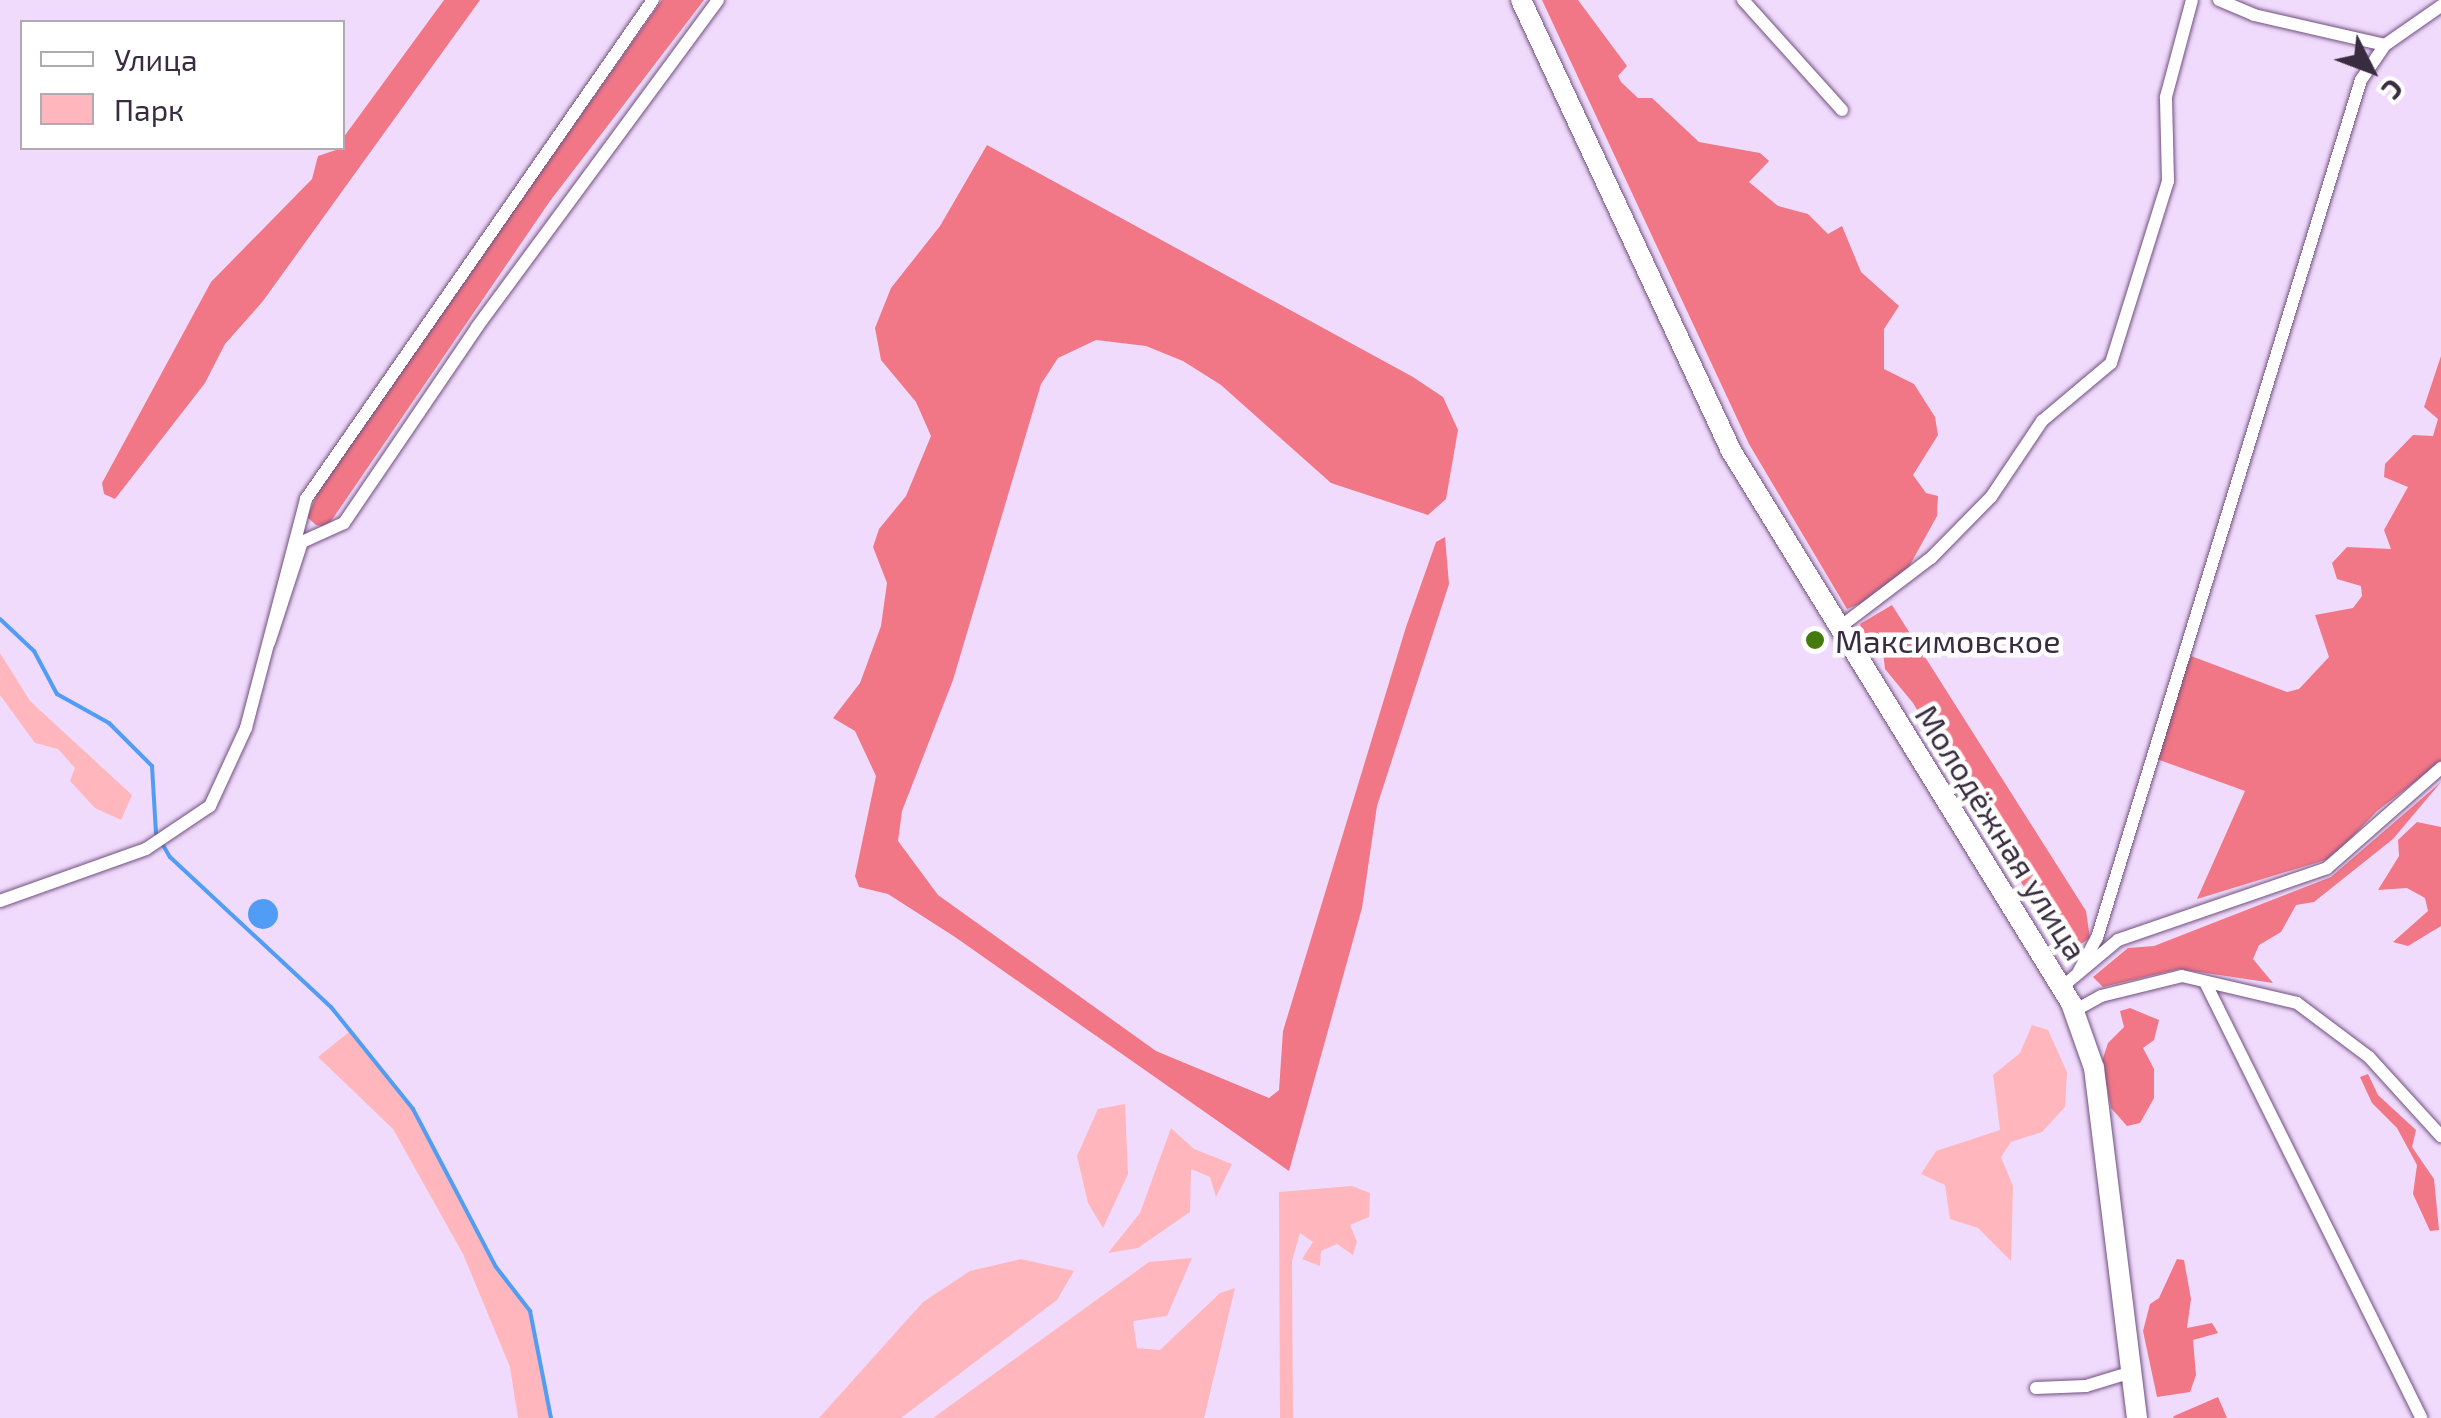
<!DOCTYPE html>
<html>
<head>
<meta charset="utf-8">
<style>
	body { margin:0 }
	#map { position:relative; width:2441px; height:1418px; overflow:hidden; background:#f1dbfc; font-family:"Exo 2",sans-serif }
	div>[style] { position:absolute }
	.green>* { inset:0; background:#ffb7bd }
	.forest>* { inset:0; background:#f27786 }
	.water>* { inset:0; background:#519df5 }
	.round { border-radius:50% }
	.stream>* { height:4px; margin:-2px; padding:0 2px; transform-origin:2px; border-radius:2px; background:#519df5 }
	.roads { filter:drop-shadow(0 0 2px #705081) drop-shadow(0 0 2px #705081) }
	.street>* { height:12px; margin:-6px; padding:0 6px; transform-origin:6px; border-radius:6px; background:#fff }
	.primary>* { height:20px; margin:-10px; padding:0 10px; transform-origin:10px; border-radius:10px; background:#fff }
	.dots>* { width:28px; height:28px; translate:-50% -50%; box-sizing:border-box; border:5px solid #fff; border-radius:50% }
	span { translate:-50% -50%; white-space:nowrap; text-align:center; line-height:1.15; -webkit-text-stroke:9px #fff; paint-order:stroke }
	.poi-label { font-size:32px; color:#392b40 }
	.left { translate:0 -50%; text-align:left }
	.street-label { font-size:32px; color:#392b40 }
	.legend { position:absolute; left:20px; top:20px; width:325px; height:130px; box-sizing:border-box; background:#fff; border:2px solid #b0aab3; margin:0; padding:12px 18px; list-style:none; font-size:30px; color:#392b40 }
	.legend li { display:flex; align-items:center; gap:20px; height:50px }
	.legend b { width:50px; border:2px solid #b0aab3 }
	.north { position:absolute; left:2321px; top:20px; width:100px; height:100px; -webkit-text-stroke:8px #fff; paint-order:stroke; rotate:132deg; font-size:28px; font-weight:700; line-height:40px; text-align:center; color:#392b40 }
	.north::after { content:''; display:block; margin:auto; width:35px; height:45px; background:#392b40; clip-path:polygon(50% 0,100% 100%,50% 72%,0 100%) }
</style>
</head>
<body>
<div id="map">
	<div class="green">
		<i style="clip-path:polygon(0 653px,30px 701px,132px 795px,121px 820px,95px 808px,70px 781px,75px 768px,58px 749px,35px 743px,0 695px)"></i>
		<i style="clip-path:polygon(2032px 1025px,2048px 1030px,2067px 1072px,2065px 1107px,2042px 1132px,2011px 1142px,2001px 1157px,2013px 1186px,2011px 1261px,1978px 1228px,1950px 1219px,1945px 1185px,1921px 1174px,1936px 1151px,2000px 1130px,1993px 1075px,2020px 1053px)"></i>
		<i style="clip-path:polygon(349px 1032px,413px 1109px,496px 1266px,530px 1311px,551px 1418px,518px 1418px,510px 1367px,463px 1254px,393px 1129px,318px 1057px)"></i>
		<i style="clip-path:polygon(1125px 1104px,1128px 1174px,1103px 1228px,1088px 1203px,1077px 1156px,1098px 1109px)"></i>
		<i style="clip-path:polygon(1171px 1128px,1194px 1149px,1232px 1164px,1216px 1197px,1210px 1177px,1191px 1169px,1190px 1212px,1138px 1248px,1108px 1253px,1140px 1213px)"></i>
		<i style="clip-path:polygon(1352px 1186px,1370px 1193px,1369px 1217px,1350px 1225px,1357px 1242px,1353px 1255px,1337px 1244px,1321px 1251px,1320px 1266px,1302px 1259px,1313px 1242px,1300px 1233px,1292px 1261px,1293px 1418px,1280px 1418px,1279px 1192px)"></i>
		<i style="clip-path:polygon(1192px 1258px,1167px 1316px,1133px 1321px,1137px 1348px,1160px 1350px,1220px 1293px,1235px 1288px,1204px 1418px,933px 1418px,1149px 1262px)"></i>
		<i style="clip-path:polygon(1021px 1259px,1074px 1271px,1057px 1300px,901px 1418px,819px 1418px,923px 1302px,970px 1271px)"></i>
	</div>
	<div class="forest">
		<i style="clip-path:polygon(444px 0,480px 0,263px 301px,225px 344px,205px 383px,115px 499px,104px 494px,102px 483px,211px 282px,312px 179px,318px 156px,342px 148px,343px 138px)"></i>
		<i style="clip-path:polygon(662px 0,704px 0,550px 201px,327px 527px,316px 525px,307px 517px,324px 479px)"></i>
		<i style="clip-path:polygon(1542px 0,1578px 0,1627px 66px,1618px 76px,1621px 82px,1638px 98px,1652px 98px,1699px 142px,1760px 153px,1769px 161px,1749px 182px,1778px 206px,1808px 214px,1828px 234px,1842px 226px,1861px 272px,1899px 306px,1884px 329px,1884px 369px,1914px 384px,1935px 417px,1938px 435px,1913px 475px,1926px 493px,1938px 496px,1937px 516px,1905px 574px,1862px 603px,1847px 609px,1749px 444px)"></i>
		<i style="clip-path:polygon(987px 145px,1413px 377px,1443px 397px,1458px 430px,1446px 499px,1428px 515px,1331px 483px,1221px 385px,1183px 361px,1146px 346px,1096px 340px,1058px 358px,1041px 384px,953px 680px,902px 811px,898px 841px,938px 895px,1156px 1051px,1269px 1098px,1279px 1090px,1283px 1031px,1406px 627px,1436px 542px,1445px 537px,1449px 584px,1377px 806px,1362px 908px,1289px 1171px,955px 937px,888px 894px,859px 887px,855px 876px,876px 776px,855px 731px,833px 718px,860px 683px,881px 626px,887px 583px,873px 547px,879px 529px,906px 496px,931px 436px,916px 402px,881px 360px,875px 328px,891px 288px,940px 226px)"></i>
		<i style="clip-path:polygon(2441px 356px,2441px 762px,2377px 811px,2332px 858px,2197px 899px,2245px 791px,2154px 758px,2180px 681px,2191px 656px,2287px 692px,2299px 689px,2329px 657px,2315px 615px,2353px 608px,2362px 596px,2361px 586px,2337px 579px,2332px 563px,2347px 547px,2391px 549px,2384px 530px,2408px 487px,2384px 477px,2385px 464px,2413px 435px,2433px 436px,2438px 419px,2424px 407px)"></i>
		<i style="clip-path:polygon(1892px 605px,2086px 911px,2090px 938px,2075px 948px,2064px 950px,2044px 920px,1913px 703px,1885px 669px,1882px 643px,1864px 635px,1860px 624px)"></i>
		<i style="clip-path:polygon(2441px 782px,2393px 839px,2314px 902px,2296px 905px,2281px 932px,2259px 945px,2253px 959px,2273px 983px,2179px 969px,2103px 987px,2093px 977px,2128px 948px,2154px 946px,2331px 877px)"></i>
		<i style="clip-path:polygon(2417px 822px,2441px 827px,2441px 926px,2408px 946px,2393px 942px,2428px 911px,2425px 898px,2407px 888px,2378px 890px,2399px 856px,2398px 840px)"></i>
		<i style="clip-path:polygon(2130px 1008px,2159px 1020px,2154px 1040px,2143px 1048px,2154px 1069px,2154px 1098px,2140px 1123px,2127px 1126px,2111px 1108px,2102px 1061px,2108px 1043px,2124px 1027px,2120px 1011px)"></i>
		<i style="clip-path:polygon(2368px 1074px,2378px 1095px,2416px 1130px,2412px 1147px,2434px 1179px,2439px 1230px,2430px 1231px,2413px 1194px,2417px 1165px,2397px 1128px,2372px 1103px,2360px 1077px)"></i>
		<i style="clip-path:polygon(2177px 1259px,2184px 1260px,2191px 1299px,2187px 1328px,2212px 1323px,2218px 1333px,2193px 1340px,2196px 1375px,2190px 1392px,2157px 1397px,2143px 1331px,2150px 1304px,2159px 1298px)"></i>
		<i style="clip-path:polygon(2218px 1397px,2227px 1418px,2173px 1418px,2174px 1416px)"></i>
	</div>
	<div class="water">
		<i class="round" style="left:248px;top:899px;width:30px;height:30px"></i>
	</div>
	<div class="stream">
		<i style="left:0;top:619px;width:47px;rotate:43.3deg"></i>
		<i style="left:34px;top:651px;width:49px;rotate:61.9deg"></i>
		<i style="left:57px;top:694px;width:60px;rotate:29.1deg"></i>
		<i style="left:109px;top:723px;width:61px;rotate:45deg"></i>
		<i style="left:152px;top:766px;width:67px;rotate:86.6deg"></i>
		<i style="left:156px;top:833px;width:28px;rotate:60deg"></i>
		<i style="left:170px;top:857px;width:220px;rotate:43deg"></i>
		<i style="left:331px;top:1007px;width:131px;rotate:51.2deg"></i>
		<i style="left:413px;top:1109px;width:178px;rotate:62.3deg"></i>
		<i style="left:496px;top:1267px;width:56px;rotate:52.3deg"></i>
		<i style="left:530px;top:1311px;width:109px;rotate:78.9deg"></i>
	</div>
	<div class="roads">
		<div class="street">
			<i style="left:1743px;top:0;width:148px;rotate:48deg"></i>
			<i style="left:2219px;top:0;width:38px;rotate:23deg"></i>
			<i style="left:2254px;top:15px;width:134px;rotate:12.9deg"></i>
			<i style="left:1840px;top:627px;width:114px;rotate:-37.2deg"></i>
			<i style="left:1931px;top:558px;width:86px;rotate:-45.5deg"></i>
			<i style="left:1991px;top:497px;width:92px;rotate:-56.1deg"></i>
			<i style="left:2042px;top:421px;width:90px;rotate:-40deg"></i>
			<i style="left:2111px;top:363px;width:191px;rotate:-72.6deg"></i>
			<i style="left:2168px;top:181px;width:84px;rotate:-91.4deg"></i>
			<i style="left:2166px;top:97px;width:100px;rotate:-75deg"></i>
			<i style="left:269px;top:643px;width:106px;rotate:-71.9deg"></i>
			<i style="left:302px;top:542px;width:46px;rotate:-24.3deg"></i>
			<i style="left:344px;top:523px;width:237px;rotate:-55.8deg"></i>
			<i style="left:477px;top:327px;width:406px;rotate:-53.6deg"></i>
			<i style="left:0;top:901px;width:155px;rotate:-19.6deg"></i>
			<i style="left:146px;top:849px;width:77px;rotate:-33.9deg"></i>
			<i style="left:210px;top:806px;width:86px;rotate:-65.2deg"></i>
			<i style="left:246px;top:728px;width:237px;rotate:-75.3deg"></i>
			<i style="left:306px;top:499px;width:608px;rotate:-55.19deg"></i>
			<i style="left:2078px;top:973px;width:40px;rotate:-62deg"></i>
			<i style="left:2097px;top:938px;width:898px;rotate:-72.9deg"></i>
			<i style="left:2361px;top:80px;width:42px;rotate:-55.6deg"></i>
			<i style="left:2385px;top:45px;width:68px;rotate:-34.9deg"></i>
			<i style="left:2206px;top:984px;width:484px;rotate:63.6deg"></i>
			<i style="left:2062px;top:987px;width:73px;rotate:-40deg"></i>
			<i style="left:2118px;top:940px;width:221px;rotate:-19deg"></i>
			<i style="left:2327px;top:868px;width:152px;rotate:-41.3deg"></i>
			<i style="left:2074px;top:1011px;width:31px;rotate:-29deg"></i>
			<i style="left:2101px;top:996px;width:83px;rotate:-13.9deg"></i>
			<i style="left:2182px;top:976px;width:118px;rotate:13.2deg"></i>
			<i style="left:2297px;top:1003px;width:90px;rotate:36.9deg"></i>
			<i style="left:2369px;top:1057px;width:107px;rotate:47.7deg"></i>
			<i style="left:2036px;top:1388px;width:50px;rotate:-2.3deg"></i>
			<i style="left:2086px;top:1386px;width:48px;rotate:-16.9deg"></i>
		</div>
		<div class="primary">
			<i style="left:1521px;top:0;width:495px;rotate:65deg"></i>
			<i style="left:1730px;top:449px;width:651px;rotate:58.39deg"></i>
			<i style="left:2071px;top:1003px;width:69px;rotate:70.5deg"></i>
			<i style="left:2094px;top:1068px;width:353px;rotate:83deg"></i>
		</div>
	</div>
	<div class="dots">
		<i style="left:1815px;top:640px;background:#457b0e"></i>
	</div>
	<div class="poi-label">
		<span class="left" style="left:1835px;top:640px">Максимовское</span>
	</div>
	<div class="street-label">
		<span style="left:2002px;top:832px;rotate:58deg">Молодёжная улица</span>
	</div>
	<ul class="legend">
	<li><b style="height:12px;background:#fff"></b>Улица</li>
	<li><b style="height:28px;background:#ffb7bd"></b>Парк</li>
	</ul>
	<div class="north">С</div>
</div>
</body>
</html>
